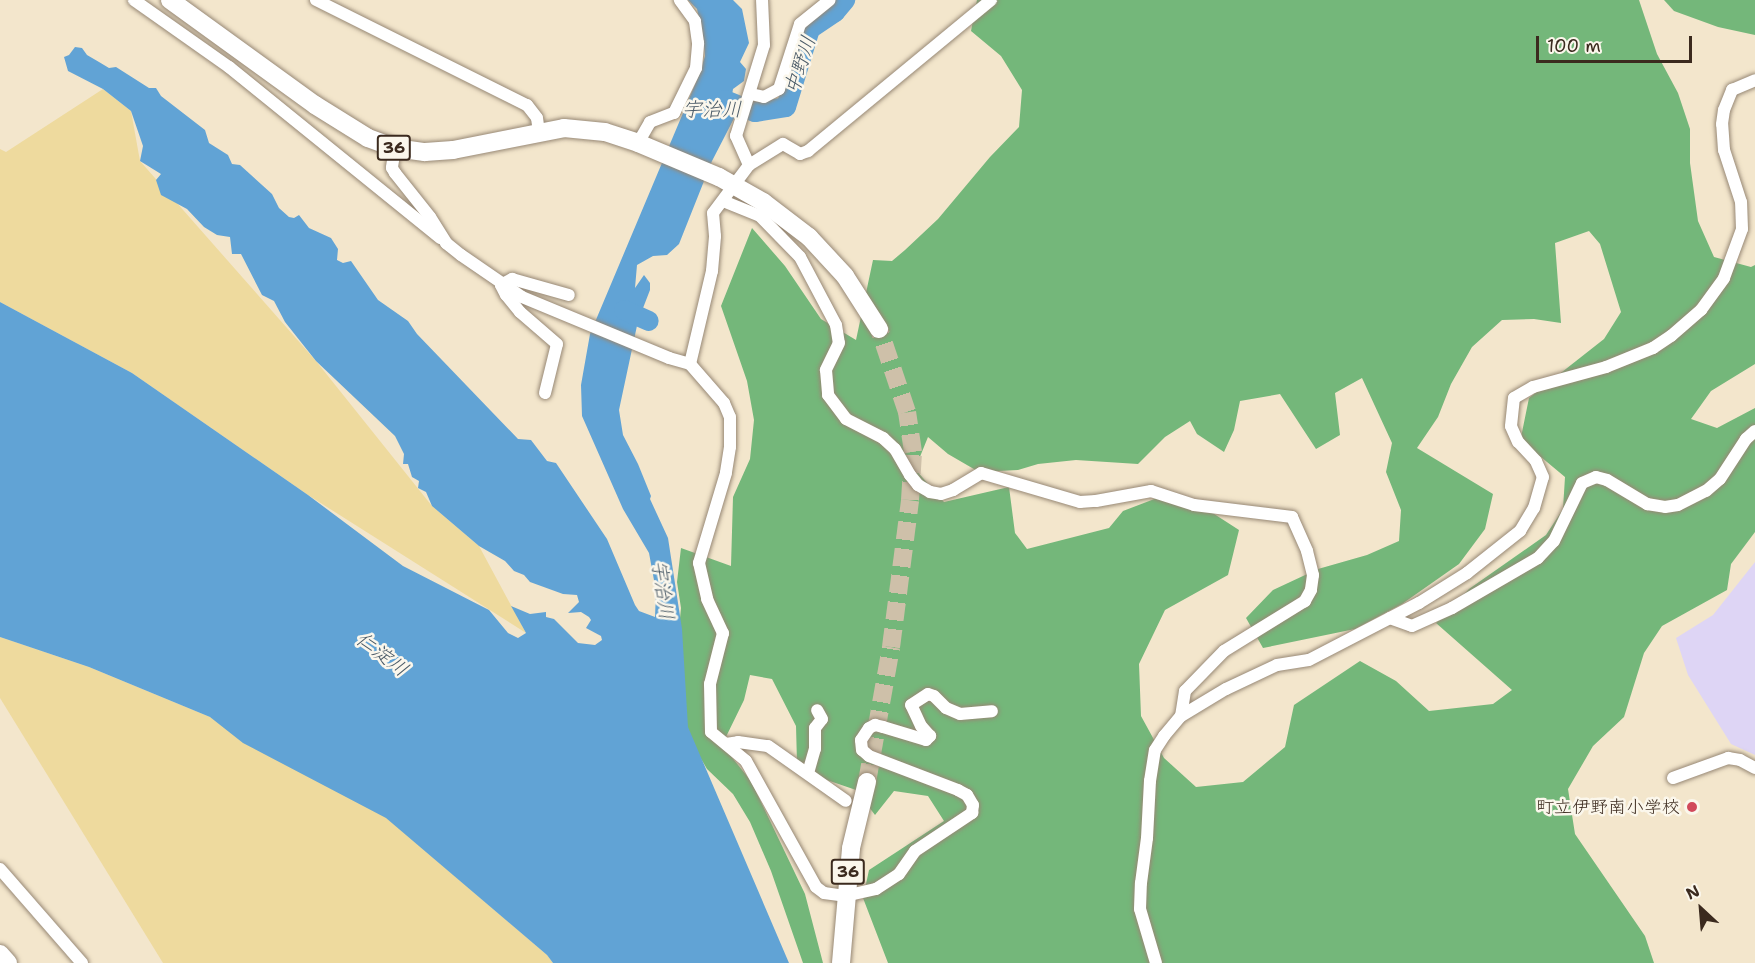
<!DOCTYPE html>
<html>
<head>
<meta charset="utf-8">
<style>
	body { margin:0 }
	#map { position:relative; width:1755px; height:963px; overflow:hidden; background:#f3e6cc; font-family:"Shantell Sans","Klee One",sans-serif }
	div>[style] { position:absolute }
	.built>* { inset:0; background:#ded5f5 }
	.forest>* { inset:0; background:#74b77a }
	.sand>* { inset:0; background:#eeda9e }
	.water>* { inset:0; background:#61a3d5 }
	.river>* { height:20px; margin:-10px; padding:0 10px; transform-origin:10px; border-radius:10px; background:#61a3d5 }
	.primary-tunnel>* { height:18px; margin-top:-9px; transform-origin:0; background:repeating-linear-gradient(90deg,#cec0a9 0 18px,transparent 0 27px) }
	.roads { filter:drop-shadow(0 0 2px #978875) drop-shadow(0 0 2px #978875) }
	.street>* { height:12px; margin:-6px; padding:0 6px; transform-origin:6px; border-radius:6px; background:#fff }
	.primary>* { height:18px; margin:-9px; padding:0 9px; transform-origin:9px; border-radius:9px; background:#fff }
	.dots>* { width:16px; height:16px; translate:-50% -50%; box-sizing:border-box; border:3px solid #fbf7ec; border-radius:50% }
	span { translate:-50% -50%; white-space:nowrap; text-align:center; line-height:1.15; -webkit-text-stroke:5px #fbf7ec; paint-order:stroke }
	.shield-label span { padding:2px 4px; background:#fbf7ec; border:2px solid; border-radius:4px; -webkit-text-stroke-width:0 }
	.shield-label { font-size:16px; color:#3b2a1e; font-weight:700 }
	.poi-label { font-size:18px; color:#3b2a1e }
	.right { translate:-100% -50%; text-align:right }
	.water-label { font-size:20px; color:#4a5a67; font-style:italic }
	.north { position:absolute; left:1671px; top:879px; width:60px; height:60px; -webkit-text-stroke:4px #fbf7ec; paint-order:stroke; rotate:334deg; font-size:16px; font-weight:700; line-height:24px; text-align:center; color:#3b2a1e }
	.north::after { content:''; display:block; margin:auto; width:21px; height:27px; background:#3b2a1e; clip-path:polygon(50% 0,100% 100%,50% 72%,0 100%) }
	.scale { position:absolute; left:1536px; top:36px; width:156px; height:27px; box-sizing:border-box; border:3px solid #3b2a1e; border-top:0; padding-left:8px; font-size:18px; line-height:21px; white-space:nowrap; color:#3b2a1e; -webkit-text-stroke:4px #fbf7ec; paint-order:stroke }
</style>
</head>
<body>
<div id="map">
	<div class="built">
		<i style="clip-path:polygon(1755px 562px,1755px 755px,1731px 744px,1688px 675px,1676px 638px,1713px 615px)"></i>
	</div>
	<div class="forest">
		<i style="clip-path:polygon(evenodd,977px 0,1639px 0,1657px 54px,1678px 93px,1690px 129px,1690px 163px,1698px 221px,1714px 257px,1751px 267px,1755px 265px,1755px 364px,1711px 391px,1691px 419px,1717px 428px,1755px 408px,1755px 532px,1731px 564px,1727px 590px,1662px 626px,1644px 653px,1624px 717px,1593px 746px,1568px 789px,1575px 834px,1645px 936px,1654px 963px,888px 963px,863px 898px,869px 870px,944px 821px,928px 796px,894px 791px,875px 815px,856px 790px,818px 777px,797px 763px,796px 726px,772px 679px,750px 675px,744px 700px,722px 745px,751px 781px,805px 894px,823px 963px,803px 963px,771px 871px,750px 822px,733px 794px,707px 769px,690px 740px,679px 712px,678px 638px,681px 608px,677px 582px,681px 548px,731px 566px,733px 497px,750px 459px,754px 420px,747px 381px,721px 306px,752px 228px,785px 266px,821px 319px,856px 340px,873px 260px,892px 261px,905px 250px,938px 219px,990px 157px,1019px 127px,1022px 90px,1001px 56px,971px 31px,977px 0,1589px 231px,1600px 244px,1621px 312px,1604px 339px,1529px 398px,1519px 447px,1541px 457px,1565px 477px,1563px 509px,1546px 535px,1469px 589px,1436px 623px,1512px 690px,1493px 704px,1429px 711px,1396px 681px,1360px 661px,1294px 705px,1285px 747px,1243px 782px,1196px 787px,1164px 758px,1141px 716px,1139px 664px,1165px 610px,1228px 575px,1239px 530px,1208px 510px,1170px 493px,1123px 511px,1109px 528px,1027px 549px,1015px 533px,1009px 487px,944px 502px,915px 469px,928px 437px,948px 454px,979px 472px,1018px 470px,1038px 464px,1076px 460px,1138px 464px,1165px 437px,1190px 421px,1197px 434px,1224px 452px,1234px 430px,1240px 401px,1280px 394px,1316px 449px,1340px 435px,1335px 393px,1362px 378px,1392px 443px,1386px 472px,1401px 510px,1399px 541px,1367px 555px,1318px 569px,1273px 590px,1246px 618px,1263px 648px,1355px 629px,1402px 604px,1459px 564px,1485px 529px,1493px 494px,1417px 448px,1438px 417px,1451px 384px,1472px 347px,1502px 320px,1534px 319px,1561px 323px,1555px 243px,1589px 231px)"></i>
		<i style="clip-path:polygon(1664px 0,1755px 0,1755px 35px,1718px 27px,1674px 11px)"></i>
	</div>
	<div class="sand">
		<i style="clip-path:polygon(103px 89px,131px 111px,140px 161px,316px 361px,432px 506px,479px 546px,526px 633px,308px 495px,132px 373px,0 302px,0 149px,6px 152px)"></i>
		<i style="clip-path:polygon(0 637px,89px 667px,210px 717px,387px 818px,547px 955px,553px 963px,163px 963px,0 698px)"></i>
	</div>
	<div class="water">
		<i style="clip-path:polygon(688px 0,733px 0,742px 9px,749px 43px,740px 62px,746px 69px,744px 81px,733px 89px,732px 95px,742px 103px,712px 161px,679px 244px,667px 255px,653px 256px,637px 265px,635px 288px,644px 275px,650px 283px,650px 290px,638px 321px,619px 410px,623px 435px,638px 464px,651px 496px,650px 499px,668px 538px,682px 629px,688px 727px,789px 963px,553px 963px,547px 955px,386px 818px,243px 743px,210px 717px,89px 667px,0 637px,0 302px,132px 373px,308px 495px,403px 566px,489px 610px,508px 633px,518px 638px,526px 633px,511px 606px,530px 614px,546px 612px,546px 617px,554px 619px,578px 643px,595px 645px,602px 640px,601px 636px,586px 628px,591px 620px,589px 617px,581px 612px,568px 613px,579px 602px,577px 595px,563px 594px,530px 582px,524px 575px,514px 571px,505px 561px,479px 546px,432px 506px,426px 492px,418px 488px,419px 481px,412px 477px,408px 464px,403px 464px,404px 454px,395px 436px,316px 361px,285px 322px,274px 301px,262px 295px,241px 254px,232px 254px,230px 237px,217px 235px,204px 227px,187px 209px,161px 195px,156px 180px,161px 174px,140px 161px,143px 146px,131px 111px,103px 89px,68px 71px,64px 57px,69px 55px,75px 47px,82px 48px,87px 55px,99px 62px,109px 68px,116px 67px,149px 88px,156px 88px,161px 96px,205px 130px,209px 143px,228px 155px,232px 164px,240px 165px,272px 194px,279px 208px,289px 217px,294px 218px,299px 215px,309px 228px,331px 238px,338px 249px,337px 260px,343px 263px,351px 261px,378px 300px,408px 321px,417px 334px,518px 439px,531px 440px,547px 461px,556px 463px,607px 539px,635px 605px,639px 611px,655px 617px,656px 591px,649px 553px,623px 509px,582px 416px,581px 385px,590px 334px,699px 75px,705px 56px,703px 36px,697px 9px)"></i>
	</div>
	<div class="river">
		<i style="left:725px;top:100px;width:32px;rotate:22deg"></i>
		<i style="left:755px;top:112px;width:31px;rotate:-9deg"></i>
		<i style="left:786px;top:107px;width:82px;rotate:-72.9deg"></i>
		<i style="left:810px;top:29px;width:30px;rotate:-34deg"></i>
		<i style="left:835px;top:12px;width:16px;rotate:-50deg"></i>
		<i style="left:624px;top:310px;width:27px;rotate:24deg"></i>
	</div>
	<div class="primary-tunnel">
		<i style="left:867px;top:782px;width:137px;rotate:-79.9deg"></i>
		<i style="left:891px;top:647px;width:148px;rotate:-82.6deg"></i>
		<i style="left:910px;top:500px;width:48px;rotate:-86.4deg"></i>
		<i style="left:913px;top:452px;width:40px;rotate:-98.5deg"></i>
		<i style="left:907px;top:412px;width:88px;rotate:-108.6deg"></i>
	</div>
	<div class="roads">
		<div class="street">
			<i style="left:134px;top:0;width:116px;rotate:35.2deg"></i>
			<i style="left:229px;top:67px;width:272px;rotate:39deg"></i>
			<i style="left:316px;top:0;width:236px;rotate:26.5deg"></i>
			<i style="left:527px;top:105px;width:16px;rotate:52deg"></i>
			<i style="left:537px;top:118px;width:14px;rotate:82deg"></i>
			<i style="left:751px;top:94px;width:13px;rotate:13deg"></i>
			<i style="left:764px;top:97px;width:17px;rotate:-28deg"></i>
			<i style="left:779px;top:89px;width:68px;rotate:-72.1deg"></i>
			<i style="left:800px;top:24px;width:38px;rotate:-39deg"></i>
			<i style="left:638px;top:143px;width:24px;rotate:-60deg"></i>
			<i style="left:650px;top:122px;width:26px;rotate:-21deg"></i>
			<i style="left:674px;top:113px;width:50px;rotate:-63.9deg"></i>
			<i style="left:696px;top:68px;width:25px;rotate:-85deg"></i>
			<i style="left:698px;top:43px;width:22px;rotate:-98deg"></i>
			<i style="left:695px;top:21px;width:26px;rotate:-126deg"></i>
			<i style="left:395px;top:148px;width:20px;rotate:99deg"></i>
			<i style="left:392px;top:168px;width:6px;rotate:59deg"></i>
			<i style="left:395px;top:173px;width:56px;rotate:51.5deg"></i>
			<i style="left:430px;top:217px;width:31px;rotate:58deg"></i>
			<i style="left:446px;top:243px;width:19px;rotate:39deg"></i>
			<i style="left:461px;top:255px;width:74px;rotate:34.5deg"></i>
			<i style="left:522px;top:297px;width:159px;rotate:22.5deg"></i>
			<i style="left:669px;top:358px;width:22px;rotate:16deg"></i>
			<i style="left:690px;top:364px;width:52px;rotate:48.9deg"></i>
			<i style="left:724px;top:403px;width:15px;rotate:67deg"></i>
			<i style="left:730px;top:417px;width:30px;rotate:90deg"></i>
			<i style="left:730px;top:447px;width:26px;rotate:99deg"></i>
			<i style="left:726px;top:473px;width:94px;rotate:106.7deg"></i>
			<i style="left:699px;top:563px;width:37px;rotate:77deg"></i>
			<i style="left:707px;top:599px;width:38px;rotate:65deg"></i>
			<i style="left:723px;top:633px;width:53px;rotate:104.3deg"></i>
			<i style="left:710px;top:684px;width:48px;rotate:88.8deg"></i>
			<i style="left:711px;top:732px;width:45px;rotate:39.6deg"></i>
			<i style="left:746px;top:761px;width:144px;rotate:60.9deg"></i>
			<i style="left:816px;top:887px;width:10px;rotate:37deg"></i>
			<i style="left:824px;top:893px;width:21px;rotate:8deg"></i>
			<i style="left:845px;top:896px;width:32px;rotate:-13deg"></i>
			<i style="left:876px;top:889px;width:27px;rotate:-33deg"></i>
			<i style="left:899px;top:874px;width:28px;rotate:-55deg"></i>
			<i style="left:915px;top:851px;width:69px;rotate:-33.7deg"></i>
			<i style="left:972px;top:813px;width:8px;rotate:-83deg"></i>
			<i style="left:973px;top:805px;width:12px;rotate:-121deg"></i>
			<i style="left:967px;top:795px;width:10px;rotate:-151deg"></i>
			<i style="left:958px;top:790px;width:95px;rotate:-159.1deg"></i>
			<i style="left:869px;top:756px;width:9px;rotate:-139deg"></i>
			<i style="left:862px;top:750px;width:10px;rotate:-96deg"></i>
			<i style="left:861px;top:740px;width:14px;rotate:-56deg"></i>
			<i style="left:869px;top:728px;width:7px;rotate:-27deg"></i>
			<i style="left:875px;top:725px;width:8px;rotate:14deg"></i>
			<i style="left:883px;top:727px;width:45px;rotate:16.8deg"></i>
			<i style="left:926px;top:740px;width:6px;rotate:-45deg"></i>
			<i style="left:930px;top:736px;width:13px;rotate:-132deg"></i>
			<i style="left:921px;top:726px;width:23px;rotate:-115deg"></i>
			<i style="left:911px;top:705px;width:20px;rotate:-33deg"></i>
			<i style="left:928px;top:694px;width:6px;rotate:18deg"></i>
			<i style="left:934px;top:696px;width:17px;rotate:45deg"></i>
			<i style="left:946px;top:708px;width:15px;rotate:23deg"></i>
			<i style="left:960px;top:714px;width:32px;rotate:-5deg"></i>
			<i style="left:749px;top:165px;width:32px;rotate:-114deg"></i>
			<i style="left:736px;top:136px;width:95px;rotate:-72.9deg"></i>
			<i style="left:764px;top:45px;width:45px;rotate:-92.5deg"></i>
			<i style="left:723px;top:201px;width:40px;rotate:22deg"></i>
			<i style="left:760px;top:216px;width:57px;rotate:45.7deg"></i>
			<i style="left:800px;top:257px;width:77px;rotate:62.1deg"></i>
			<i style="left:836px;top:325px;width:18px;rotate:81deg"></i>
			<i style="left:839px;top:343px;width:30px;rotate:116deg"></i>
			<i style="left:826px;top:370px;width:25px;rotate:85deg"></i>
			<i style="left:828px;top:395px;width:30px;rotate:53deg"></i>
			<i style="left:846px;top:419px;width:42px;rotate:27.2deg"></i>
			<i style="left:883px;top:438px;width:16px;rotate:43deg"></i>
			<i style="left:895px;top:449px;width:30px;rotate:60deg"></i>
			<i style="left:910px;top:475px;width:13px;rotate:51deg"></i>
			<i style="left:918px;top:485px;width:14px;rotate:30deg"></i>
			<i style="left:930px;top:492px;width:11px;rotate:10deg"></i>
			<i style="left:941px;top:494px;width:13px;rotate:-18deg"></i>
			<i style="left:953px;top:490px;width:33px;rotate:-31deg"></i>
			<i style="left:981px;top:473px;width:103px;rotate:16.3deg"></i>
			<i style="left:1080px;top:502px;width:16px;rotate:-4deg"></i>
			<i style="left:1096px;top:501px;width:56px;rotate:-10.3deg"></i>
			<i style="left:1151px;top:491px;width:45px;rotate:18deg"></i>
			<i style="left:1194px;top:505px;width:99px;rotate:7deg"></i>
			<i style="left:1292px;top:517px;width:37px;rotate:66deg"></i>
			<i style="left:1307px;top:551px;width:25px;rotate:76deg"></i>
			<i style="left:1313px;top:575px;width:15px;rotate:98deg"></i>
			<i style="left:1311px;top:590px;width:13px;rotate:119deg"></i>
			<i style="left:1305px;top:601px;width:95px;rotate:148.3deg"></i>
			<i style="left:1224px;top:651px;width:56px;rotate:134.3deg"></i>
			<i style="left:1185px;top:691px;width:25px;rotate:99deg"></i>
			<i style="left:690px;top:364px;width:96px;rotate:-76.7deg"></i>
			<i style="left:712px;top:271px;width:35px;rotate:-85deg"></i>
			<i style="left:715px;top:236px;width:23px;rotate:-95deg"></i>
			<i style="left:713px;top:213px;width:60px;rotate:-53.1deg"></i>
			<i style="left:749px;top:165px;width:40px;rotate:-32deg"></i>
			<i style="left:783px;top:144px;width:20px;rotate:30deg"></i>
			<i style="left:800px;top:154px;width:9px;rotate:-21deg"></i>
			<i style="left:808px;top:151px;width:237px;rotate:-39.5deg"></i>
			<i style="left:545px;top:393px;width:50px;rotate:-76.2deg"></i>
			<i style="left:557px;top:344px;width:49px;rotate:-139.1deg"></i>
			<i style="left:520px;top:312px;width:22px;rotate:-129deg"></i>
			<i style="left:506px;top:295px;width:11px;rotate:-117deg"></i>
			<i style="left:501px;top:285px;width:13px;rotate:-29deg"></i>
			<i style="left:512px;top:279px;width:59px;rotate:15.7deg"></i>
			<i style="left:1390px;top:618px;width:23px;rotate:20deg"></i>
			<i style="left:1412px;top:626px;width:44px;rotate:-24.2deg"></i>
			<i style="left:1452px;top:608px;width:99px;rotate:-30.2deg"></i>
			<i style="left:1538px;top:558px;width:23px;rotate:-47deg"></i>
			<i style="left:1554px;top:541px;width:64px;rotate:-64.2deg"></i>
			<i style="left:1582px;top:483px;width:15px;rotate:-23deg"></i>
			<i style="left:1596px;top:477px;width:11px;rotate:15deg"></i>
			<i style="left:1607px;top:480px;width:47px;rotate:31deg"></i>
			<i style="left:1647px;top:504px;width:18px;rotate:9deg"></i>
			<i style="left:1665px;top:507px;width:13px;rotate:-9deg"></i>
			<i style="left:1678px;top:505px;width:31px;rotate:-27deg"></i>
			<i style="left:1706px;top:491px;width:18px;rotate:-41deg"></i>
			<i style="left:1720px;top:479px;width:48px;rotate:-57deg"></i>
			<i style="left:1746px;top:439px;width:12px;rotate:-42deg"></i>
			<i style="left:726px;top:744px;width:12px;rotate:-9deg"></i>
			<i style="left:738px;top:742px;width:30px;rotate:8deg"></i>
			<i style="left:768px;top:746px;width:95px;rotate:35.2deg"></i>
			<i style="left:808px;top:773px;width:25px;rotate:-74deg"></i>
			<i style="left:815px;top:749px;width:21px;rotate:-90deg"></i>
			<i style="left:815px;top:728px;width:11px;rotate:-52deg"></i>
			<i style="left:822px;top:719px;width:10px;rotate:-119deg"></i>
			<i style="left:1673px;top:778px;width:59px;rotate:-20deg"></i>
			<i style="left:1728px;top:758px;width:12px;rotate:9deg"></i>
			<i style="left:1740px;top:760px;width:17px;rotate:28deg"></i>
			<i style="left:0;top:869px;width:125px;rotate:48.9deg"></i>
			<i style="left:1156px;top:963px;width:56px;rotate:-106.5deg"></i>
			<i style="left:1140px;top:909px;width:26px;rotate:-88deg"></i>
			<i style="left:1141px;top:883px;width:45px;rotate:-82.4deg"></i>
			<i style="left:1147px;top:838px;width:57px;rotate:-87deg"></i>
			<i style="left:1150px;top:781px;width:31px;rotate:-81deg"></i>
			<i style="left:1155px;top:750px;width:17px;rotate:-57deg"></i>
			<i style="left:1164px;top:736px;width:26px;rotate:-50deg"></i>
			<i style="left:1181px;top:716px;width:52px;rotate:-31deg"></i>
			<i style="left:1226px;top:689px;width:56px;rotate:-25.2deg"></i>
			<i style="left:1277px;top:665px;width:32px;rotate:-9deg"></i>
			<i style="left:1309px;top:660px;width:124px;rotate:-27.4deg"></i>
			<i style="left:1419px;top:603px;width:57px;rotate:-32deg"></i>
			<i style="left:1467px;top:573px;width:68px;rotate:-38.4deg"></i>
			<i style="left:1520px;top:531px;width:27px;rotate:-59deg"></i>
			<i style="left:1534px;top:508px;width:32px;rotate:-74deg"></i>
			<i style="left:1543px;top:477px;width:17px;rotate:-114deg"></i>
			<i style="left:1536px;top:461px;width:26px;rotate:-133deg"></i>
			<i style="left:1518px;top:442px;width:17px;rotate:-114deg"></i>
			<i style="left:1511px;top:426px;width:28px;rotate:-84deg"></i>
			<i style="left:1514px;top:398px;width:22px;rotate:-30deg"></i>
			<i style="left:1533px;top:387px;width:76px;rotate:-15.3deg"></i>
			<i style="left:1606px;top:367px;width:51px;rotate:-22deg"></i>
			<i style="left:1653px;top:348px;width:22px;rotate:-34deg"></i>
			<i style="left:1671px;top:336px;width:40px;rotate:-41deg"></i>
			<i style="left:1701px;top:310px;width:39px;rotate:-54deg"></i>
			<i style="left:1724px;top:278px;width:52px;rotate:-69.8deg"></i>
			<i style="left:1742px;top:229px;width:27px;rotate:-92deg"></i>
			<i style="left:1741px;top:202px;width:55px;rotate:-108.1deg"></i>
			<i style="left:1724px;top:150px;width:26px;rotate:-94deg"></i>
			<i style="left:1722px;top:124px;width:14px;rotate:-82deg"></i>
			<i style="left:1724px;top:110px;width:22px;rotate:-68deg"></i>
			<i style="left:1732px;top:90px;width:25px;rotate:-23deg"></i>
		</div>
		<div class="primary">
			<i style="left:170px;top:0;width:179px;rotate:35.9deg"></i>
			<i style="left:315px;top:105px;width:62px;rotate:31.9deg"></i>
			<i style="left:368px;top:138px;width:29px;rotate:20deg"></i>
			<i style="left:395px;top:148px;width:30px;rotate:8deg"></i>
			<i style="left:425px;top:152px;width:28px;rotate:-4deg"></i>
			<i style="left:453px;top:150px;width:113px;rotate:-11.2deg"></i>
			<i style="left:564px;top:128px;width:41px;rotate:5.6deg"></i>
			<i style="left:605px;top:132px;width:35px;rotate:18deg"></i>
			<i style="left:638px;top:143px;width:88px;rotate:22.8deg"></i>
			<i style="left:719px;top:177px;width:51px;rotate:29.6deg"></i>
			<i style="left:763px;top:202px;width:58px;rotate:37.3deg"></i>
			<i style="left:809px;top:237px;width:53px;rotate:47.3deg"></i>
			<i style="left:845px;top:276px;width:63px;rotate:57.3deg"></i>
			<i style="left:0;top:954px;width:12px;rotate:48deg"></i>
			<i style="left:841px;top:963px;width:115px;rotate:-85deg"></i>
			<i style="left:851px;top:848px;width:68px;rotate:-76.4deg"></i>
		</div>
	</div>
	<div class="dots">
		<i style="left:1692px;top:807px;background:#d1495b"></i>
	</div>
	<div class="shield-label">
		<span style="left:394px;top:148px">36</span>
		<span style="left:848px;top:872px">36</span>
	</div>
	<div class="poi-label">
		<span class="right" style="left:1680px;top:807px">町立伊野南小学校</span>
	</div>
	<div class="water-label">
		<span style="left:800px;top:65px;rotate:-72deg">中野川</span>
		<span style="left:712px;top:109px">宇治川</span>
		<span style="left:663px;top:590px;rotate:82deg">宇治川</span>
		<span style="left:382px;top:654px;rotate:37deg">仁淀川</span>
	</div>
	<div class="north">N</div>
	<div class="scale">100 m</div>
</div>
</body>
</html>
